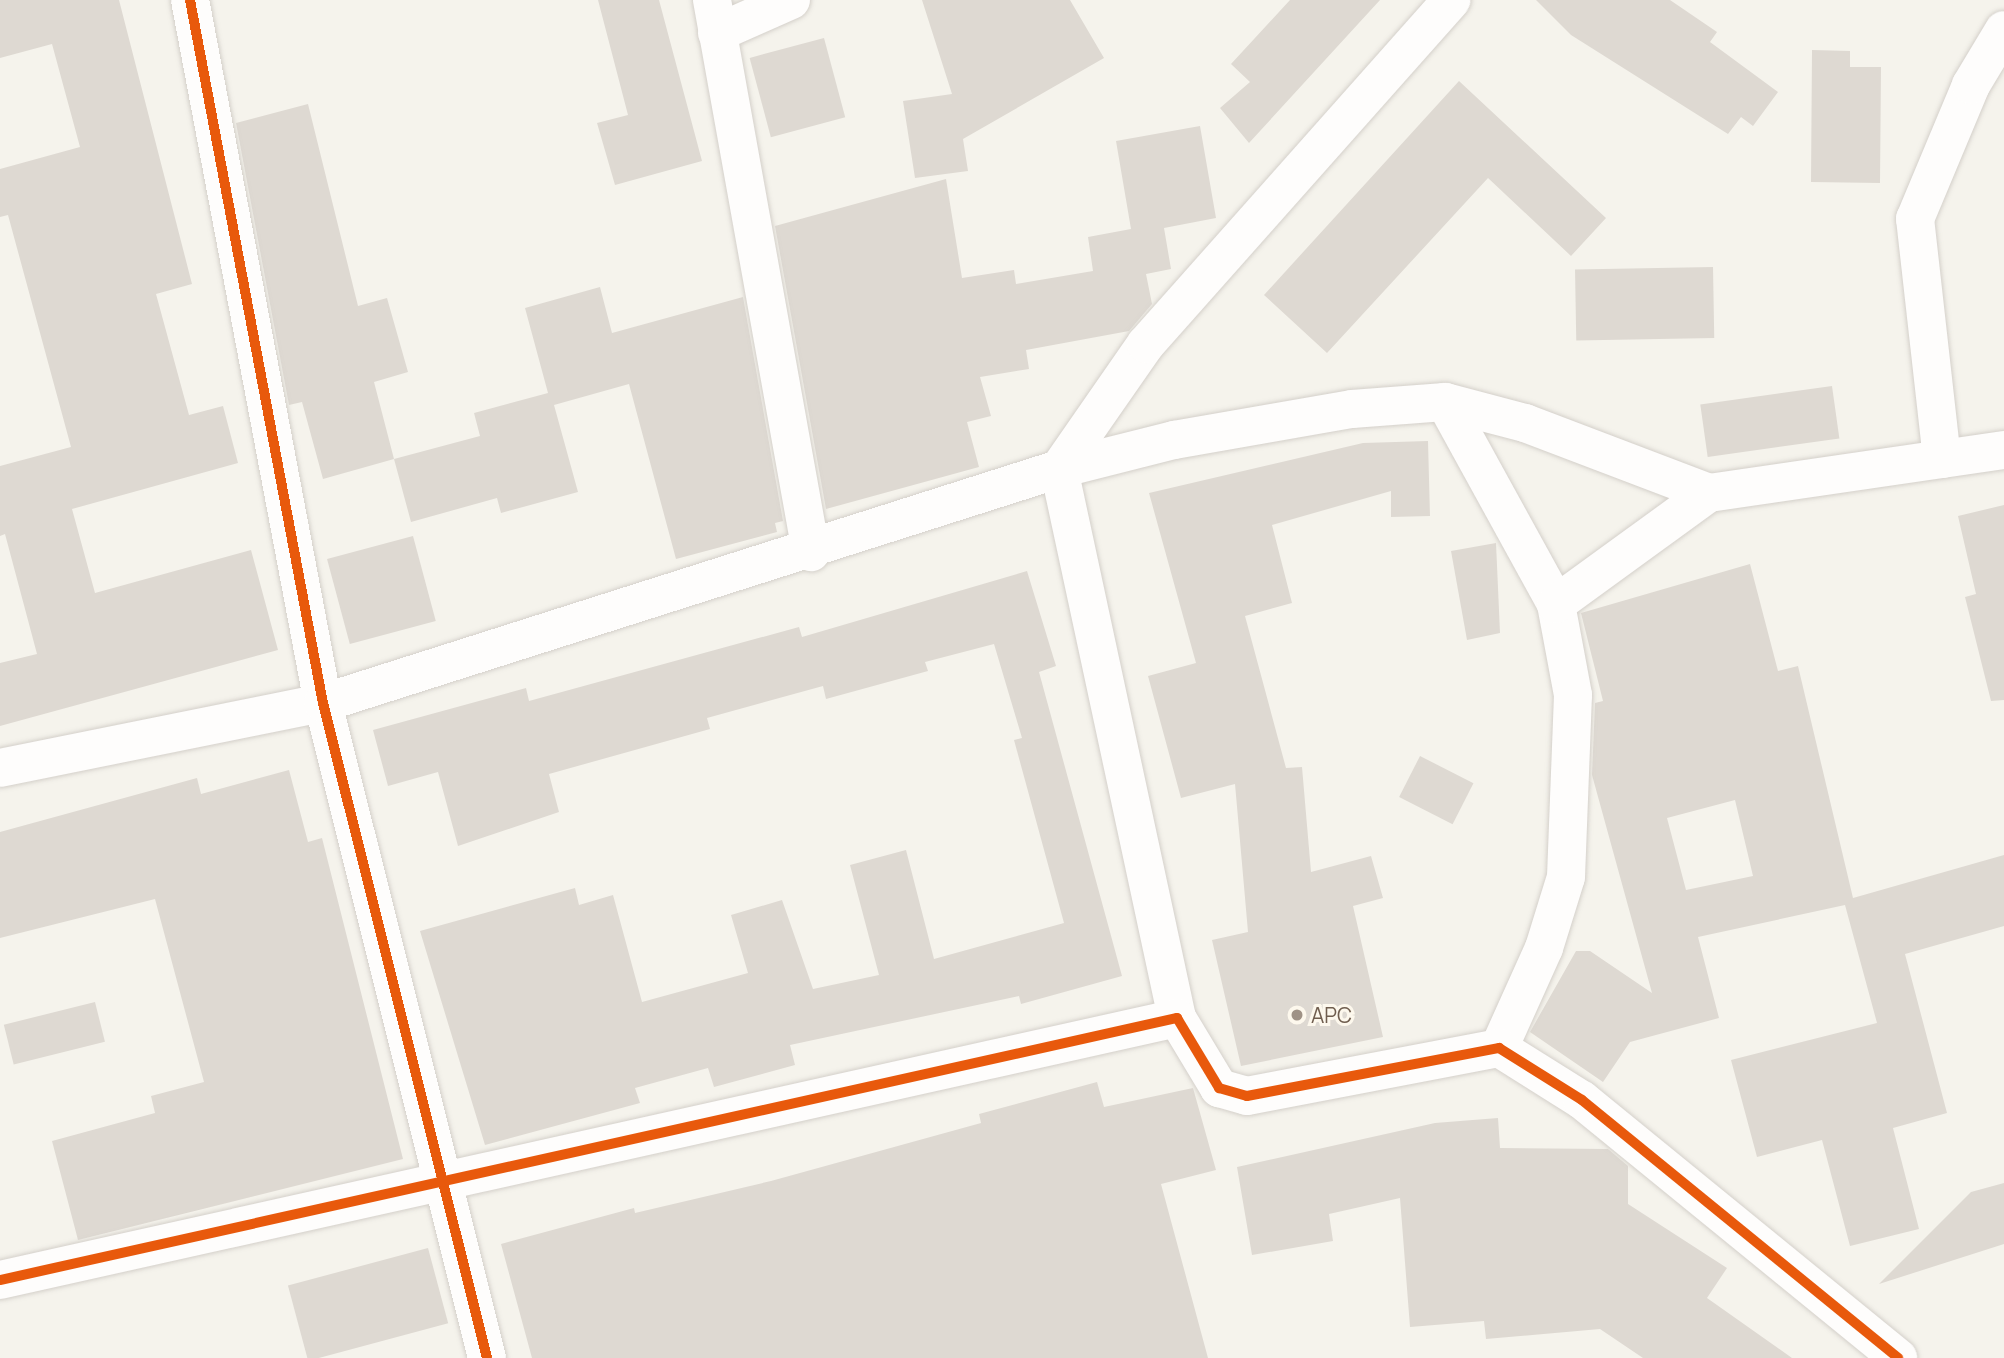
<!DOCTYPE html>
<html>
<head>
<meta charset="utf-8">
<style>
	body { margin:0 }
	#map { position:relative; width:2004px; height:1358px; overflow:hidden; background:#f5f3ec; font-family:Manrope,sans-serif }
	div>[style] { position:absolute }
	.building>* { inset:0; background:#ded9d2; transform-origin:0 0 }
	.roads { filter:drop-shadow(0 0 2px #d4d0ca) drop-shadow(0 0 2px #d4d0ca) }
	.street>* { height:38px; margin:-19px; padding:0 19px; transform-origin:19px; border-radius:19px; background:#fefdfc }
	.secondary>* { height:38px; margin:-19px; padding:0 19px; transform-origin:19px; border-radius:19px; background:#fefdfc }
	.cycleway>* { height:10px; margin:-5px; padding:0 5px; transform-origin:5px; border-radius:5px; background:#e8590c }
	.dots>* { width:19px; height:19px; translate:-50% -50%; box-sizing:border-box; border:4px solid #fdf8ed; border-radius:50% }
	span { translate:-50% -50%; white-space:nowrap; text-align:center; line-height:1.15; -webkit-text-stroke:6px #fdf8ed; paint-order:stroke }
	.poi-label { font-size:21px; color:#705e4f }
	.left { translate:0 -50%; text-align:left }
</style>
</head>
<body>
<div id="map">
	<div class="building">
		<i style="clip-path:polygon(0 0,119px 0,192px 284px,156px 294px,189px 415px,223px 406px,238px 463px,72px 509px,95px 593px,251px 550px,278px 650px,0 726px,0 663px,37px 654px,5px 534px,0 536px,0 466px,71px 447px,8px 215px,0 217px,0 169px,80px 147px,52px 44px,0 58px)"></i>
		<i style="clip-path:polygon(598px 0,659px 0,702px 161px,615px 185px,597px 123px,628px 115px)"></i>
		<i style="clip-path:polygon(922px 0,1070px 0,1104px 58px,963px 139px,968px 171px,915px 178px,903px 101px,952px 94px)"></i>
		<i style="clip-path:polygon(1290px 0,1380px 0,1249px 143px,1220px 108px,1250px 82px,1231px 64px)"></i>
		<i style="clip-path:polygon(1536px 0,1670px 0,1717px 32px,1710px 42px,1778px 92px,1753px 126px,1741px 117px,1728px 134px,1571px 35px)"></i>
		<i style="left:824px;top:38px;width:82px;height:77px;rotate:75deg"></i>
		<i style="clip-path:polygon(1812px 50px,1850px 51px,1850px 67px,1881px 67px,1880px 183px,1811px 182px)"></i>
		<i style="clip-path:polygon(1459px 81px,1606px 218px,1571px 256px,1488px 178px,1327px 353px,1264px 295px)"></i>
		<i style="clip-path:polygon(308px 104px,358px 306px,387px 298px,408px 372px,374px 382px,394px 459px,323px 479px,302px 402px,289px 405px,236px 123px)"></i>
		<i style="clip-path:polygon(1200px 126px,1216px 218px,1164px 228px,1171px 269px,1146px 274px,1152px 304px,1129px 331px,1026px 350px,1029px 369px,980px 377px,991px 416px,967px 422px,979px 467px,826px 509px,775px 226px,946px 179px,962px 278px,1014px 270px,1016px 284px,1093px 271px,1088px 237px,1131px 229px,1116px 141px)"></i>
		<i style="left:1713px;top:267px;width:71px;height:138px;rotate:89deg"></i>
		<i style="clip-path:polygon(600px 287px,612px 333px,743px 297px,783px 521px,775px 523px,777px 532px,676px 559px,629px 384px,554px 405px,578px 492px,501px 513px,497px 498px,411px 522px,394px 459px,480px 436px,474px 413px,548px 393px,525px 308px)"></i>
		<i style="left:1832px;top:386px;width:53px;height:133px;rotate:82deg"></i>
		<i style="clip-path:polygon(1428px 441px,1430px 516px,1391px 517px,1391px 491px,1272px 525px,1292px 603px,1245px 616px,1286px 768px,1302px 767px,1311px 872px,1371px 856px,1383px 898px,1353px 906px,1383px 1037px,1241px 1066px,1212px 940px,1248px 932px,1235px 784px,1181px 798px,1148px 676px,1196px 663px,1149px 493px,1363px 443px)"></i>
		<i style="clip-path:polygon(2004px 505px,2004px 700px,1991px 701px,1965px 597px,1976px 594px,1958px 516px)"></i>
		<i style="left:413px;top:536px;width:88px;height:89px;rotate:75deg"></i>
		<i style="clip-path:polygon(1496px 543px,1500px 633px,1467px 640px,1451px 551px)"></i>
		<i style="clip-path:polygon(evenodd,1750px 564px,1778px 671px,1798px 666px,1853px 898px,2004px 855px,2004px 926px,1905px 954px,1947px 1113px,1893px 1128px,1919px 1229px,1850px 1246px,1822px 1140px,1757px 1157px,1731px 1060px,1877px 1023px,1845px 905px,1698px 937px,1719px 1018px,1630px 1042px,1603px 1082px,1530px 1032px,1576px 951px,1590px 951px,1652px 993px,1592px 775px,1595px 703px,1603px 701px,1581px 613px,1750px 564px,1735px 800px,1753px 876px,1686px 890px,1667px 818px,1735px 800px)"></i>
		<i style="clip-path:polygon(1027px 571px,1056px 666px,1039px 672px,1122px 976px,1021px 1004px,1019px 996px,790px 1045px,795px 1065px,714px 1087px,708px 1068px,635px 1088px,640px 1103px,485px 1145px,420px 931px,575px 888px,579px 905px,613px 895px,642px 1002px,748px 973px,731px 915px,782px 900px,813px 989px,879px 975px,850px 865px,906px 850px,934px 959px,1064px 923px,1014px 740px,1022px 738px,994px 644px,925px 662px,928px 671px,826px 699px,823px 686px,707px 718px,710px 729px,549px 774px,559px 812px,458px 846px,438px 772px,388px 786px,373px 730px,526px 688px,529px 701px,799px 627px,802px 637px)"></i>
		<i style="left:1420px;top:756px;width:60px;height:46px;rotate:27deg"></i>
		<i style="clip-path:polygon(289px 770px,308px 842px,322px 838px,403px 1159px,78px 1240px,52px 1141px,155px 1113px,151px 1096px,204px 1082px,155px 899px,0 938px,0 832px,197px 778px,201px 794px)"></i>
		<i style="left:95px;top:1002px;width:41px;height:94px;rotate:76deg"></i>
		<i style="clip-path:polygon(1097px 1082px,1104px 1107px,1193px 1088px,1216px 1170px,1161px 1184px,1208px 1358px,532px 1358px,501px 1244px,634px 1208px,635px 1213px,771px 1181px,981px 1123px,979px 1114px)"></i>
		<i style="clip-path:polygon(1498px 1118px,1500px 1148px,1608px 1149px,1628px 1166px,1628px 1204px,1727px 1268px,1707px 1298px,1792px 1358px,1643px 1358px,1600px 1329px,1486px 1339px,1484px 1321px,1410px 1327px,1400px 1198px,1329px 1214px,1333px 1241px,1252px 1255px,1237px 1167px,1435px 1123px)"></i>
		<i style="clip-path:polygon(2004px 1183px,2004px 1244px,1879px 1284px,1971px 1192px)"></i>
		<i style="left:428px;top:1248px;width:78px;height:145px;rotate:75deg"></i>
	</div>
	<div class="roads">
		<div class="street">
			<i style="left:190px;top:0;width:715px;rotate:79.29deg"></i>
			<i style="left:323px;top:703px;width:675px;rotate:75.94deg"></i>
			<i style="left:712px;top:0;width:561px;rotate:79.83deg"></i>
			<i style="left:717px;top:33px;width:81px;rotate:-24deg"></i>
			<i style="left:1445px;top:402px;width:230px;rotate:61.2deg"></i>
			<i style="left:1942px;top:459px;width:242px;rotate:-96.4deg"></i>
			<i style="left:1915px;top:219px;width:145px;rotate:-67.3deg"></i>
			<i style="left:1971px;top:85px;width:64px;rotate:-59deg"></i>
			<i style="left:1177px;top:1018px;width:562px;rotate:-102.13deg"></i>
			<i style="left:1059px;top:469px;width:152px;rotate:-55.2deg"></i>
			<i style="left:1146px;top:344px;width:460px;rotate:-48.4deg"></i>
			<i style="left:1499px;top:1048px;width:110px;rotate:-65.8deg"></i>
			<i style="left:1544px;top:948px;width:74px;rotate:-72.8deg"></i>
			<i style="left:1566px;top:877px;width:182px;rotate:-87.8deg"></i>
			<i style="left:1573px;top:695px;width:93px;rotate:-100.6deg"></i>
			<i style="left:1556px;top:604px;width:189px;rotate:-36deg"></i>
			<i style="left:0;top:1280px;width:1206px;rotate:-12.55deg"></i>
			<i style="left:1177px;top:1018px;width:82px;rotate:59deg"></i>
			<i style="left:1219px;top:1088px;width:29px;rotate:16deg"></i>
			<i style="left:1247px;top:1096px;width:257px;rotate:-10.8deg"></i>
			<i style="left:1499px;top:1048px;width:98px;rotate:32.1deg"></i>
			<i style="left:1582px;top:1100px;width:408px;rotate:39.2deg"></i>
		</div>
		<div class="secondary">
			<i style="left:0;top:768px;width:329px;rotate:-11.4deg"></i>
			<i style="left:323px;top:703px;width:772px;rotate:-17.64deg"></i>
			<i style="left:1059px;top:469px;width:119px;rotate:-14.2deg"></i>
			<i style="left:1174px;top:440px;width:181px;rotate:-9.9deg"></i>
			<i style="left:1352px;top:409px;width:93px;rotate:-4.3deg"></i>
			<i style="left:1445px;top:402px;width:83px;rotate:14.7deg"></i>
			<i style="left:1525px;top:423px;width:197px;rotate:20.8deg"></i>
			<i style="left:1709px;top:493px;width:298px;rotate:-8.3deg"></i>
		</div>
	</div>
	<div class="cycleway">
		<i style="left:190px;top:0;width:715px;rotate:79.29deg"></i>
		<i style="left:323px;top:703px;width:675px;rotate:75.94deg"></i>
		<i style="left:0;top:1280px;width:1206px;rotate:-12.55deg"></i>
		<i style="left:1177px;top:1018px;width:82px;rotate:59deg"></i>
		<i style="left:1219px;top:1088px;width:29px;rotate:16deg"></i>
		<i style="left:1247px;top:1096px;width:257px;rotate:-10.8deg"></i>
		<i style="left:1499px;top:1048px;width:98px;rotate:32.1deg"></i>
		<i style="left:1582px;top:1100px;width:408px;rotate:39.2deg"></i>
	</div>
	<div class="dots">
		<i style="left:1297px;top:1015px;background:#9f9286"></i>
	</div>
	<div class="poi-label">
		<span class="left" style="left:1311px;top:1015px">APC</span>
	</div>
</div>
</body>
</html>
